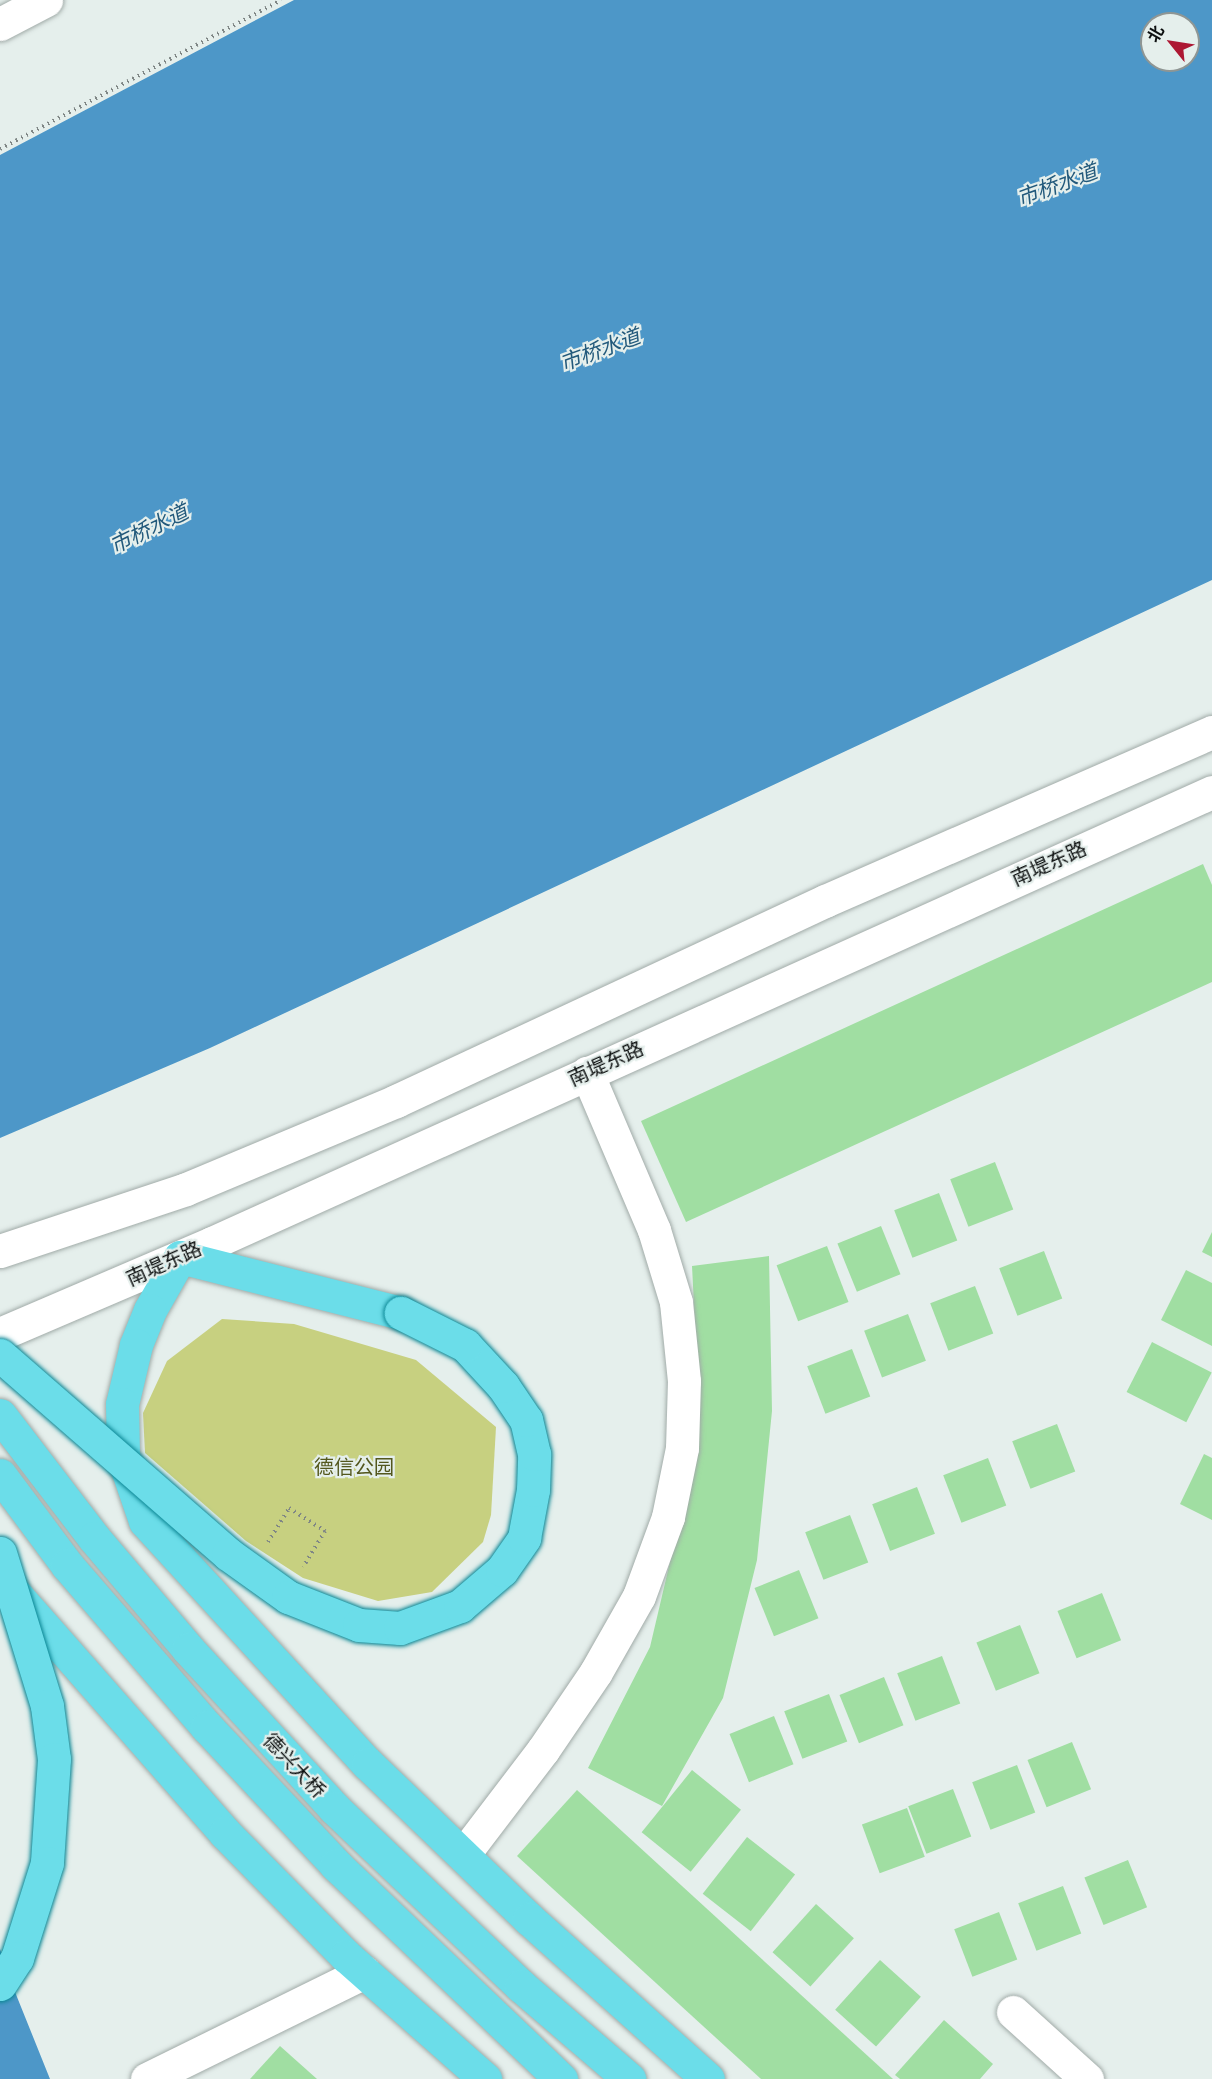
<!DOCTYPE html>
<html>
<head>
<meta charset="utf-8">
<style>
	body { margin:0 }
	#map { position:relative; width:1212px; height:2079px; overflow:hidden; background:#e5efec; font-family:"Fira Sans","Noto Sans SC",sans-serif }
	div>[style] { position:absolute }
	.green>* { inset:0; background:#c7d080 }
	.water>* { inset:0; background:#4d97c8 }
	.building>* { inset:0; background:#a0dea2; transform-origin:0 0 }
	.path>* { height:4px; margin-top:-2px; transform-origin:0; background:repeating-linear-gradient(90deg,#7f8685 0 1.5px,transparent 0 6px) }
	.roads { filter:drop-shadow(0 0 2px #a1aba8) drop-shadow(0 0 2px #a1aba8) }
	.minor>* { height:33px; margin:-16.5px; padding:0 16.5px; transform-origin:16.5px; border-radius:16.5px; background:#fff }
	.major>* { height:33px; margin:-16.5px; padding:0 16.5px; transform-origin:16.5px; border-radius:16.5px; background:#6bdde9 }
	.bridges { filter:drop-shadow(0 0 2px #0a8694) drop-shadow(0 0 2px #0a8694) }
	.major-bridge>* { height:33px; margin:-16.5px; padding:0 16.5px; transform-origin:16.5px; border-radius:16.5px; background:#6bdde9 }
	span { translate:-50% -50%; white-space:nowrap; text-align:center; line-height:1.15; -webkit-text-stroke:4.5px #e5efec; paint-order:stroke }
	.street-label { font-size:20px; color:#0d1010 }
	.park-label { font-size:20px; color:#53571d }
	.water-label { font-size:21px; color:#22597b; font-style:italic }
	.north { position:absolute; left:1140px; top:12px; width:60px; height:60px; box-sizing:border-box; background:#e5efec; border:2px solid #8f9694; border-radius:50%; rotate:300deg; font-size:16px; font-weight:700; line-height:24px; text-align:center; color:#0d1010 }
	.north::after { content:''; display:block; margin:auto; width:21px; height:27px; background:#ad1733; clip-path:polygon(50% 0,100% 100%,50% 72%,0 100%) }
</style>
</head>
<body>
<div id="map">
	<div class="green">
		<i style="clip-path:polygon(222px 1319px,294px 1324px,416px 1360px,496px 1427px,491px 1515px,483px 1542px,432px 1592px,378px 1601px,303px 1578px,246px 1541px,145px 1453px,143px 1413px,167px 1361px)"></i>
	</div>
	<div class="water">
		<i style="clip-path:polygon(evenodd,294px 0,1212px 0,1212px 580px,210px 1048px,0 1138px,0 155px,294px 0,1152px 24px,1188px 24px,1188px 60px,1152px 60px,1152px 24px)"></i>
		<i style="clip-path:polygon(0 1949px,13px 1987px,50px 2079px,0 2079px)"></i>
	</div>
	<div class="building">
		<i style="clip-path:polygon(1203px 864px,1212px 885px,1212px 982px,686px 1222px,641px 1121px)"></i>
		<i style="left:995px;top:1162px;width:51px;height:48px;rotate:69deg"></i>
		<i style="left:939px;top:1193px;width:51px;height:48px;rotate:69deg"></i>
		<i style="left:881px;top:1226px;width:52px;height:47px;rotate:68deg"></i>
		<i style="clip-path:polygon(1212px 1232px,1212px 1257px,1202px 1252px)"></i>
		<i style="left:827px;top:1246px;width:60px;height:54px;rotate:69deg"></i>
		<i style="left:1044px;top:1251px;width:51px;height:48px;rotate:69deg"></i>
		<i style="clip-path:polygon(769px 1256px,772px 1411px,757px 1560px,723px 1698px,662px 1806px,588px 1768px,650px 1647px,685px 1498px,697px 1365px,692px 1266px)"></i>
		<i style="clip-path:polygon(1186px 1270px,1212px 1283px,1212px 1346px,1161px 1320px)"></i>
		<i style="left:975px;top:1286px;width:51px;height:48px;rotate:69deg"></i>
		<i style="left:908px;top:1314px;width:50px;height:47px;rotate:69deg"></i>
		<i style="left:1152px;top:1342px;width:67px;height:56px;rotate:27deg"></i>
		<i style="left:852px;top:1349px;width:51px;height:48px;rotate:69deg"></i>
		<i style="left:1057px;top:1424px;width:51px;height:48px;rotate:69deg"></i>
		<i style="clip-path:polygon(1204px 1454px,1212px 1458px,1212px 1520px,1180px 1504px)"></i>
		<i style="left:988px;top:1458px;width:51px;height:48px;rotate:69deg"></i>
		<i style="left:917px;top:1487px;width:50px;height:48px;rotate:69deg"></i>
		<i style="left:850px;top:1515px;width:51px;height:48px;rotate:69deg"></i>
		<i style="left:799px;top:1570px;width:52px;height:48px;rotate:68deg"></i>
		<i style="left:1102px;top:1593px;width:51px;height:48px;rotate:68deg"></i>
		<i style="left:1020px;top:1625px;width:52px;height:47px;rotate:68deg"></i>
		<i style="left:942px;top:1656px;width:51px;height:48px;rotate:69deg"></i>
		<i style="left:884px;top:1677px;width:52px;height:48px;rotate:68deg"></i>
		<i style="left:829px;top:1694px;width:51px;height:48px;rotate:69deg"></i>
		<i style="left:774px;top:1716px;width:52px;height:48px;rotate:68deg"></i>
		<i style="left:1072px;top:1742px;width:51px;height:48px;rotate:68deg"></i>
		<i style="left:1017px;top:1765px;width:51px;height:48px;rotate:69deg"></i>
		<i style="left:692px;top:1770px;width:63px;height:80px;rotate:39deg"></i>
		<i style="left:953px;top:1789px;width:51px;height:48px;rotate:69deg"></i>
		<i style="clip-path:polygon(577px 1790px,893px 2079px,761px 2079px,517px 1856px)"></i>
		<i style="left:907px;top:1808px;width:52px;height:48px;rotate:70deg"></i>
		<i style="left:747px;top:1837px;width:61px;height:72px;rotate:38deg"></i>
		<i style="left:1128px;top:1860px;width:51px;height:47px;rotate:68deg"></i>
		<i style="left:1063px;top:1886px;width:51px;height:48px;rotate:69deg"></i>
		<i style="left:816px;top:1904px;width:51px;height:65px;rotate:42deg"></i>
		<i style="left:999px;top:1912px;width:51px;height:48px;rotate:69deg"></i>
		<i style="left:880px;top:1960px;width:55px;height:67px;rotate:42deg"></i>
		<i style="clip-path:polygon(944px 2020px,993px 2064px,980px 2079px,900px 2079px,895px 2075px)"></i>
		<i style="clip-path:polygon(280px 2046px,317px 2079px,250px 2079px)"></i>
	</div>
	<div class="path">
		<i style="left:0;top:149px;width:318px;rotate:-27.9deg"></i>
		<i style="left:268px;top:1542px;width:40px;rotate:-58deg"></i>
		<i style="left:289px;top:1508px;width:43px;rotate:32.6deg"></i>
		<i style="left:325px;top:1531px;width:42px;rotate:121.4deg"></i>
	</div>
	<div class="roads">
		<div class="minor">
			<i style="left:0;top:24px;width:52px;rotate:-27.6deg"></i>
			<i style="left:0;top:1251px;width:196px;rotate:-18.4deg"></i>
			<i style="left:186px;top:1189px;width:228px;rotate:-22.7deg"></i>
			<i style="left:396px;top:1101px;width:473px;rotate:-25deg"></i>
			<i style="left:825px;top:901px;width:422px;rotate:-23.6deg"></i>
			<i style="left:0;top:1334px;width:231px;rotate:-23.2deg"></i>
			<i style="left:212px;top:1243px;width:1097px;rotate:-24.28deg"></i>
			<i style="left:463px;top:1855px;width:132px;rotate:-52.7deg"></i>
			<i style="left:543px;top:1750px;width:94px;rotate:-55.8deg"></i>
			<i style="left:596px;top:1672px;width:87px;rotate:-60.5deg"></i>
			<i style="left:639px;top:1596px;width:84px;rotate:-69.8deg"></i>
			<i style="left:668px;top:1517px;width:70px;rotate:-78.5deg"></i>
			<i style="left:682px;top:1448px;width:67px;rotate:-88.3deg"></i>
			<i style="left:684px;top:1381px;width:79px;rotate:-95.8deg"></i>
			<i style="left:676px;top:1302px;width:75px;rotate:-107deg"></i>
			<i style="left:654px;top:1230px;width:171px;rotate:-113.1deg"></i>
			<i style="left:1013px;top:2012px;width:100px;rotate:42.2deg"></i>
			<i style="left:147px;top:2079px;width:242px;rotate:-26.2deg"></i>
		</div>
		<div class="major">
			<i style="left:401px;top:1313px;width:228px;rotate:-165.8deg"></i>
			<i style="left:180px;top:1257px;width:61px;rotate:119.5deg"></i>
			<i style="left:150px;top:1310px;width:38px;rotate:112deg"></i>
			<i style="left:136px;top:1345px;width:61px;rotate:103.3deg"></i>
			<i style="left:122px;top:1404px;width:53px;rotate:88.9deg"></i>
			<i style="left:123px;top:1457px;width:68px;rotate:71deg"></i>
			<i style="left:145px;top:1521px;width:330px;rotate:47.5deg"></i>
			<i style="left:368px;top:1764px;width:223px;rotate:43.9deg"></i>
			<i style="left:529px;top:1919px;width:240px;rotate:41.8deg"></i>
			<i style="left:0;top:1415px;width:155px;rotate:52.6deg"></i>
			<i style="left:94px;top:1538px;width:145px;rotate:49.7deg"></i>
			<i style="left:188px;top:1649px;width:216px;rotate:47.4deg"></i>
			<i style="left:334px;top:1808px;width:258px;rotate:43.6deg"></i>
			<i style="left:521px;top:1986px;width:143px;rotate:40.7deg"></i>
			<i style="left:0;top:1475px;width:112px;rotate:53.3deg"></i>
			<i style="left:67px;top:1565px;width:214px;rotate:49.2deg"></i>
			<i style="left:207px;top:1727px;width:189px;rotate:46.9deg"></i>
			<i style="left:336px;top:1865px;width:311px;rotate:43.6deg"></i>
			<i style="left:9px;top:1587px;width:327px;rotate:48.7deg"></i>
			<i style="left:225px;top:1833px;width:173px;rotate:45.5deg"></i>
			<i style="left:346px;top:1956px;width:186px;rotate:41.5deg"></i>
		</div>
	</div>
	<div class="bridges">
		<div class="major-bridge">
			<i style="left:0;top:1355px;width:303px;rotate:41.1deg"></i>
			<i style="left:228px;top:1554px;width:74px;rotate:35.6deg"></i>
			<i style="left:288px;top:1597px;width:76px;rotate:21.5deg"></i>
			<i style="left:359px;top:1625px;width:41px;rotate:4.2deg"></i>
			<i style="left:400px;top:1628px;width:64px;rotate:-20.1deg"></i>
			<i style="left:460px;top:1606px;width:55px;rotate:-40.6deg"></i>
			<i style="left:502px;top:1570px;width:39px;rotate:-55deg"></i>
			<i style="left:524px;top:1538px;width:49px;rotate:-79.4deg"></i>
			<i style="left:533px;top:1490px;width:36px;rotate:-88deg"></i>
			<i style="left:534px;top:1454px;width:35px;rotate:-103deg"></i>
			<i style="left:526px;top:1420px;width:41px;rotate:-124.1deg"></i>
			<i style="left:503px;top:1386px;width:56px;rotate:-132.8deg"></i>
			<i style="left:465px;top:1345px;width:72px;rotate:-153.4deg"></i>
			<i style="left:0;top:1553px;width:160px;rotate:72.9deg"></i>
			<i style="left:47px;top:1706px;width:53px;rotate:82.5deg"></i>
			<i style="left:54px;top:1759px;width:104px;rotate:93.9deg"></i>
			<i style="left:47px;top:1863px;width:100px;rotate:107.5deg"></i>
			<i style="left:17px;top:1958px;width:31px;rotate:123deg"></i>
		</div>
	</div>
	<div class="street-label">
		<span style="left:1049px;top:864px;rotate:-24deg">南堤东路</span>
		<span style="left:606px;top:1064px;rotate:-24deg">南堤东路</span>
		<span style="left:164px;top:1264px;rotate:-24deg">南堤东路</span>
		<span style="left:294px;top:1766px;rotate:47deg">德兴大桥</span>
	</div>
	<div class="park-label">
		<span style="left:354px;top:1467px">德信公园</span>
	</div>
	<div class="water-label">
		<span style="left:1057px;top:185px;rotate:-20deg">市桥水道</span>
		<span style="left:600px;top:350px;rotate:-20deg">市桥水道</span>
		<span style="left:149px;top:529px;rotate:-26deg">市桥水道</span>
	</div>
	<div class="north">北</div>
</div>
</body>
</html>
